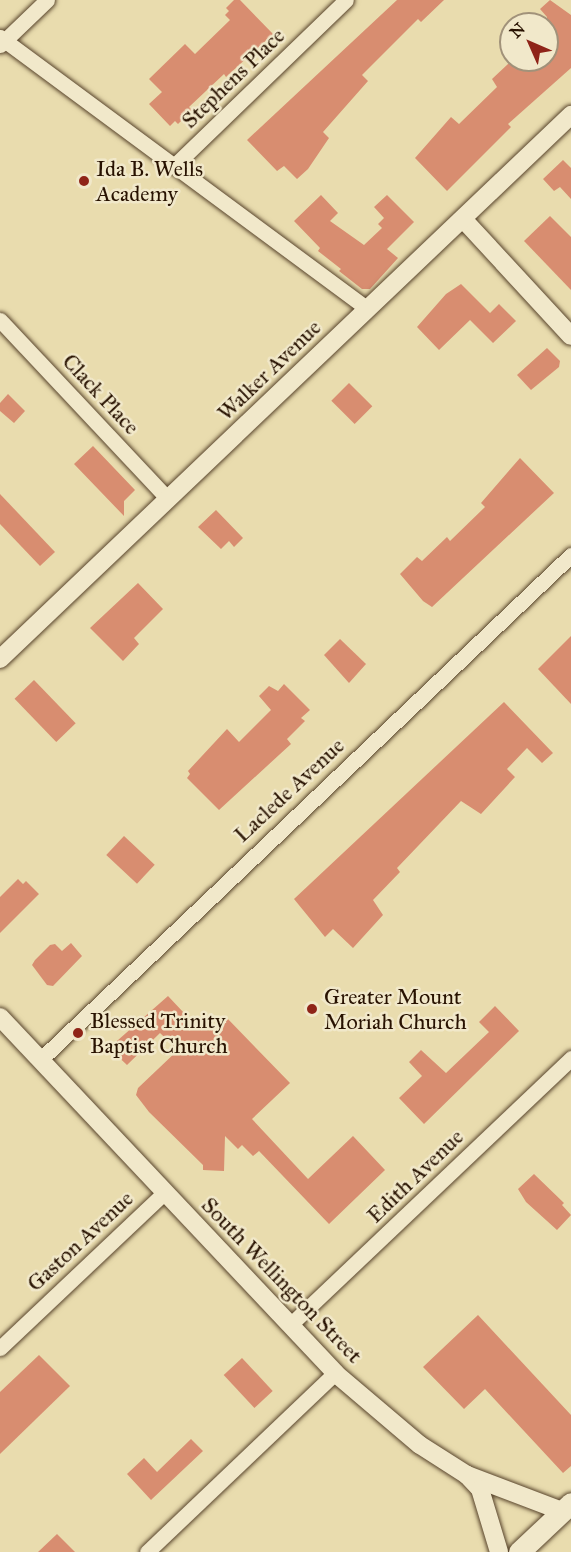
<!DOCTYPE html>
<html>
<head>
<meta charset="utf-8">
<style>
	body { margin:0 }
	#map { position:relative; width:571px; height:1552px; overflow:hidden; background:#e9dcae; font-family:"IM FELL Great Primer",serif }
	div>[style] { position:absolute }
	.building>* { inset:0; background:#d88d70; transform-origin:0 0 }
	.roads { filter:drop-shadow(0 0 2px #58442c) drop-shadow(0 0 2px #58442c) }
	.minor>* { height:15px; margin:-7.5px; padding:0 7.5px; transform-origin:7.5px; border-radius:7.5px; background:#f1e8ca }
	.tertiary>* { height:18px; margin:-9px; padding:0 9px; transform-origin:9px; border-radius:9px; background:#f1e8ca }
	.secondary>* { height:21px; margin:-10.5px; padding:0 10.5px; transform-origin:10.5px; border-radius:10.5px; background:#f1e8ca }
	.dots>* { width:16px; height:16px; translate:-50% -50%; box-sizing:border-box; border:3px solid #f1e8ca; border-radius:50% }
	span { translate:-50% -50%; white-space:nowrap; text-align:center; line-height:1.15; -webkit-text-stroke:5px #f1e8ca; paint-order:stroke }
	.street-label { font-size:22px; color:#281201 }
	.poi-label { font-size:22px; color:#281201 }
	.left { translate:0 -50%; text-align:left }
	.north { position:absolute; left:499px; top:12px; width:60px; height:60px; box-sizing:border-box; background:#f1e8ca; border:2px solid #a1927a; border-radius:50%; rotate:315deg; font-size:16px; font-weight:700; line-height:24px; text-align:center; color:#281201 }
	.north::after { content:''; display:block; margin:auto; width:21px; height:27px; background:#8f2418; clip-path:polygon(50% 0,100% 100%,50% 72%,0 100%) }
</style>
</head>
<body>
<div id="map">
	<div class="building">
		<i style="clip-path:polygon(234px 0,240px 0,273px 34px,226px 77px,224px 74px,189px 107px,192px 110px,178px 124px,175px 121px,170px 126px,149px 104px,162px 92px,149px 79px,185px 44px,195px 54px,230px 20px,225px 15px,229px 11px,226px 8px)"></i>
		<i style="clip-path:polygon(397px 0,444px 0,421px 22px,418px 19px,362px 75px,368px 81px,323px 132px,329px 138px,308px 169px,297px 179px,284px 166px,277px 171px,247px 140px)"></i>
		<i style="clip-path:polygon(550px 0,571px 15px,571px 68px,508px 124px,511px 127px,447px 191px,415px 158px,451px 117px,459px 124px,497px 87px,492px 79px,508px 64px,516px 60px,547px 60px,547px 17px,540px 9px)"></i>
		<i style="clip-path:polygon(563px 160px,571px 168px,571px 199px,560px 187px,554px 191px,543px 179px)"></i>
		<i style="clip-path:polygon(321px 195px,338px 213px,330px 221px,364px 245px,382px 228px,378px 224px,384px 218px,374px 207px,387px 195px,414px 222px,387px 249px,398px 258px,370px 289px,362px 289px,339px 271px,341px 269px,318px 251px,320px 248px,294px 221px)"></i>
		<i style="clip-path:polygon(550px 216px,571px 237px,571px 290px,524px 241px)"></i>
		<i style="clip-path:polygon(461px 284px,490px 313px,499px 304px,516px 321px,493px 343px,470px 320px,439px 350px,417px 327px,446px 294px)"></i>
		<i style="clip-path:polygon(547px 348px,560px 361px,559px 367px,531px 390px,517px 375px)"></i>
		<i style="left:349px;top:383px;width:33px;height:25px;rotate:45deg"></i>
		<i style="clip-path:polygon(8px 394px,25px 411px,14px 423px,0 411px,0 403px)"></i>
		<i style="clip-path:polygon(93px 446px,135px 490px,124px 501px,124px 516px,74px 464px)"></i>
		<i style="clip-path:polygon(520px 458px,554px 493px,432px 607px,423px 601px,400px 574px,417px 557px,422px 561px,447px 537px,450px 541px,485px 507px,481px 503px)"></i>
		<i style="clip-path:polygon(0 494px,55px 552px,40px 566px,0 524px)"></i>
		<i style="clip-path:polygon(216px 510px,243px 538px,234px 547px,229px 541px,221px 549px,198px 527px)"></i>
		<i style="clip-path:polygon(138px 583px,163px 609px,134px 638px,139px 644px,123px 661px,90px 628px)"></i>
		<i style="clip-path:polygon(571px 636px,571px 704px,538px 669px)"></i>
		<i style="clip-path:polygon(340px 639px,366px 664px,349px 683px,324px 655px)"></i>
		<i style="left:34px;top:680px;width:60px;height:27px;rotate:46deg"></i>
		<i style="clip-path:polygon(284px 684px,310px 710px,301px 718px,305px 721px,287px 739px,291px 744px,219px 810px,187px 778px,190px 774px,188px 771px,227px 729px,239px 742px,271px 710px,259px 696px,269px 686px,278px 691px)"></i>
		<i style="clip-path:polygon(504px 702px,553px 753px,542px 763px,527px 748px,507px 769px,515px 777px,481px 814px,461px 801px,397px 868px,400px 872px,373px 900px,383px 915px,353px 948px,333px 929px,325px 937px,294px 899px)"></i>
		<i style="left:124px;top:836px;width:42px;height:26px;rotate:43deg"></i>
		<i style="clip-path:polygon(18px 879px,23px 884px,26px 881px,39px 894px,0 933px,0 897px)"></i>
		<i style="clip-path:polygon(71px 943px,82px 956px,53px 986px,47px 985px,32px 965px,35px 960px,50px 945px,55px 944px,62px 951px)"></i>
		<i style="clip-path:polygon(168px 996px,200px 1030px,204px 1026px,209px 1031px,225px 1016px,290px 1083px,252px 1119px,308px 1179px,353px 1136px,385px 1170px,329px 1224px,259px 1151px,253px 1156px,242px 1145px,238px 1149px,225px 1136px,224px 1171px,203px 1170px,203px 1165px,149px 1112px,136px 1095px,138px 1088px,178px 1050px,160px 1033px,127px 1065px,109px 1048px)"></i>
		<i style="clip-path:polygon(495px 1006px,519px 1031px,424px 1124px,399px 1098px,422px 1076px,409px 1062px,421px 1050px,446px 1073px,489px 1032px,479px 1022px)"></i>
		<i style="clip-path:polygon(534px 1174px,564px 1203px,562px 1205px,571px 1215px,557px 1230px,526px 1202px,518px 1189px)"></i>
		<i style="clip-path:polygon(478px 1315px,571px 1415px,571px 1466px,563px 1473px,485px 1389px,464px 1409px,423px 1367px)"></i>
		<i style="clip-path:polygon(39px 1355px,70px 1386px,0 1454px,0 1392px)"></i>
		<i style="left:242px;top:1358px;width:45px;height:25px;rotate:47deg"></i>
		<i style="clip-path:polygon(191px 1439px,203px 1451px,151px 1500px,127px 1474px,144px 1458px,157px 1472px)"></i>
		<i style="clip-path:polygon(57px 1534px,75px 1552px,38px 1552px)"></i>
	</div>
	<div class="roads">
		<div class="minor">
			<i style="left:0;top:37px;width:457px;rotate:36.5deg"></i>
			<i style="left:0;top:45px;width:65px;rotate:-43.8deg"></i>
			<i style="left:176px;top:164px;width:236px;rotate:-44deg"></i>
			<i style="left:0;top:320px;width:245px;rotate:46.8deg"></i>
			<i style="left:40px;top:1060px;width:733px;rotate:-43.56deg"></i>
			<i style="left:290px;top:1325px;width:388px;rotate:-43.5deg"></i>
			<i style="left:0;top:1348px;width:227px;rotate:-43.4deg"></i>
			<i style="left:147px;top:1552px;width:260px;rotate:-43.6deg"></i>
		</div>
		<div class="tertiary">
			<i style="left:463px;top:219px;width:159px;rotate:47.3deg"></i>
			<i style="left:0;top:659px;width:789px;rotate:-43.61deg"></i>
			<i style="left:0;top:1017px;width:489px;rotate:46.7deg"></i>
			<i style="left:335px;top:1373px;width:111px;rotate:40.3deg"></i>
			<i style="left:420px;top:1445px;width:56px;rotate:32.6deg"></i>
			<i style="left:467px;top:1475px;width:102px;rotate:20.8deg"></i>
			<i style="left:467px;top:1475px;width:19px;rotate:47deg"></i>
			<i style="left:480px;top:1489px;width:66px;rotate:73.2deg"></i>
		</div>
		<div class="secondary">
			<i style="left:519px;top:1552px;width:71px;rotate:-43.3deg"></i>
		</div>
	</div>
	<div class="dots">
		<i style="left:84px;top:181px;background:#8f2418"></i>
		<i style="left:312px;top:1009px;background:#8f2418"></i>
		<i style="left:78px;top:1033px;background:#8f2418"></i>
	</div>
	<div class="street-label">
		<span style="left:233px;top:78px;rotate:-44deg">Stephens Place</span>
		<span style="left:269px;top:370px;rotate:-44deg">Walker Avenue</span>
		<span style="left:101px;top:394px;rotate:47deg">Clack Place</span>
		<span style="left:289px;top:790px;rotate:-43deg">Laclede Avenue</span>
		<span style="left:415px;top:1176px;rotate:-44deg">Edith Avenue</span>
		<span style="left:80px;top:1241px;rotate:-43deg">Gaston Avenue</span>
		<span style="left:282px;top:1280px;rotate:46deg">South Wellington Street</span>
	</div>
	<div class="poi-label">
		<span class="left" style="left:96px;top:181px">Ida B. Wells<br>Academy</span>
		<span class="left" style="left:324px;top:1009px">Greater Mount<br>Moriah Church</span>
		<span class="left" style="left:90px;top:1033px">Blessed Trinity<br>Baptist Church</span>
	</div>
	<div class="north">N</div>
</div>
</body>
</html>
